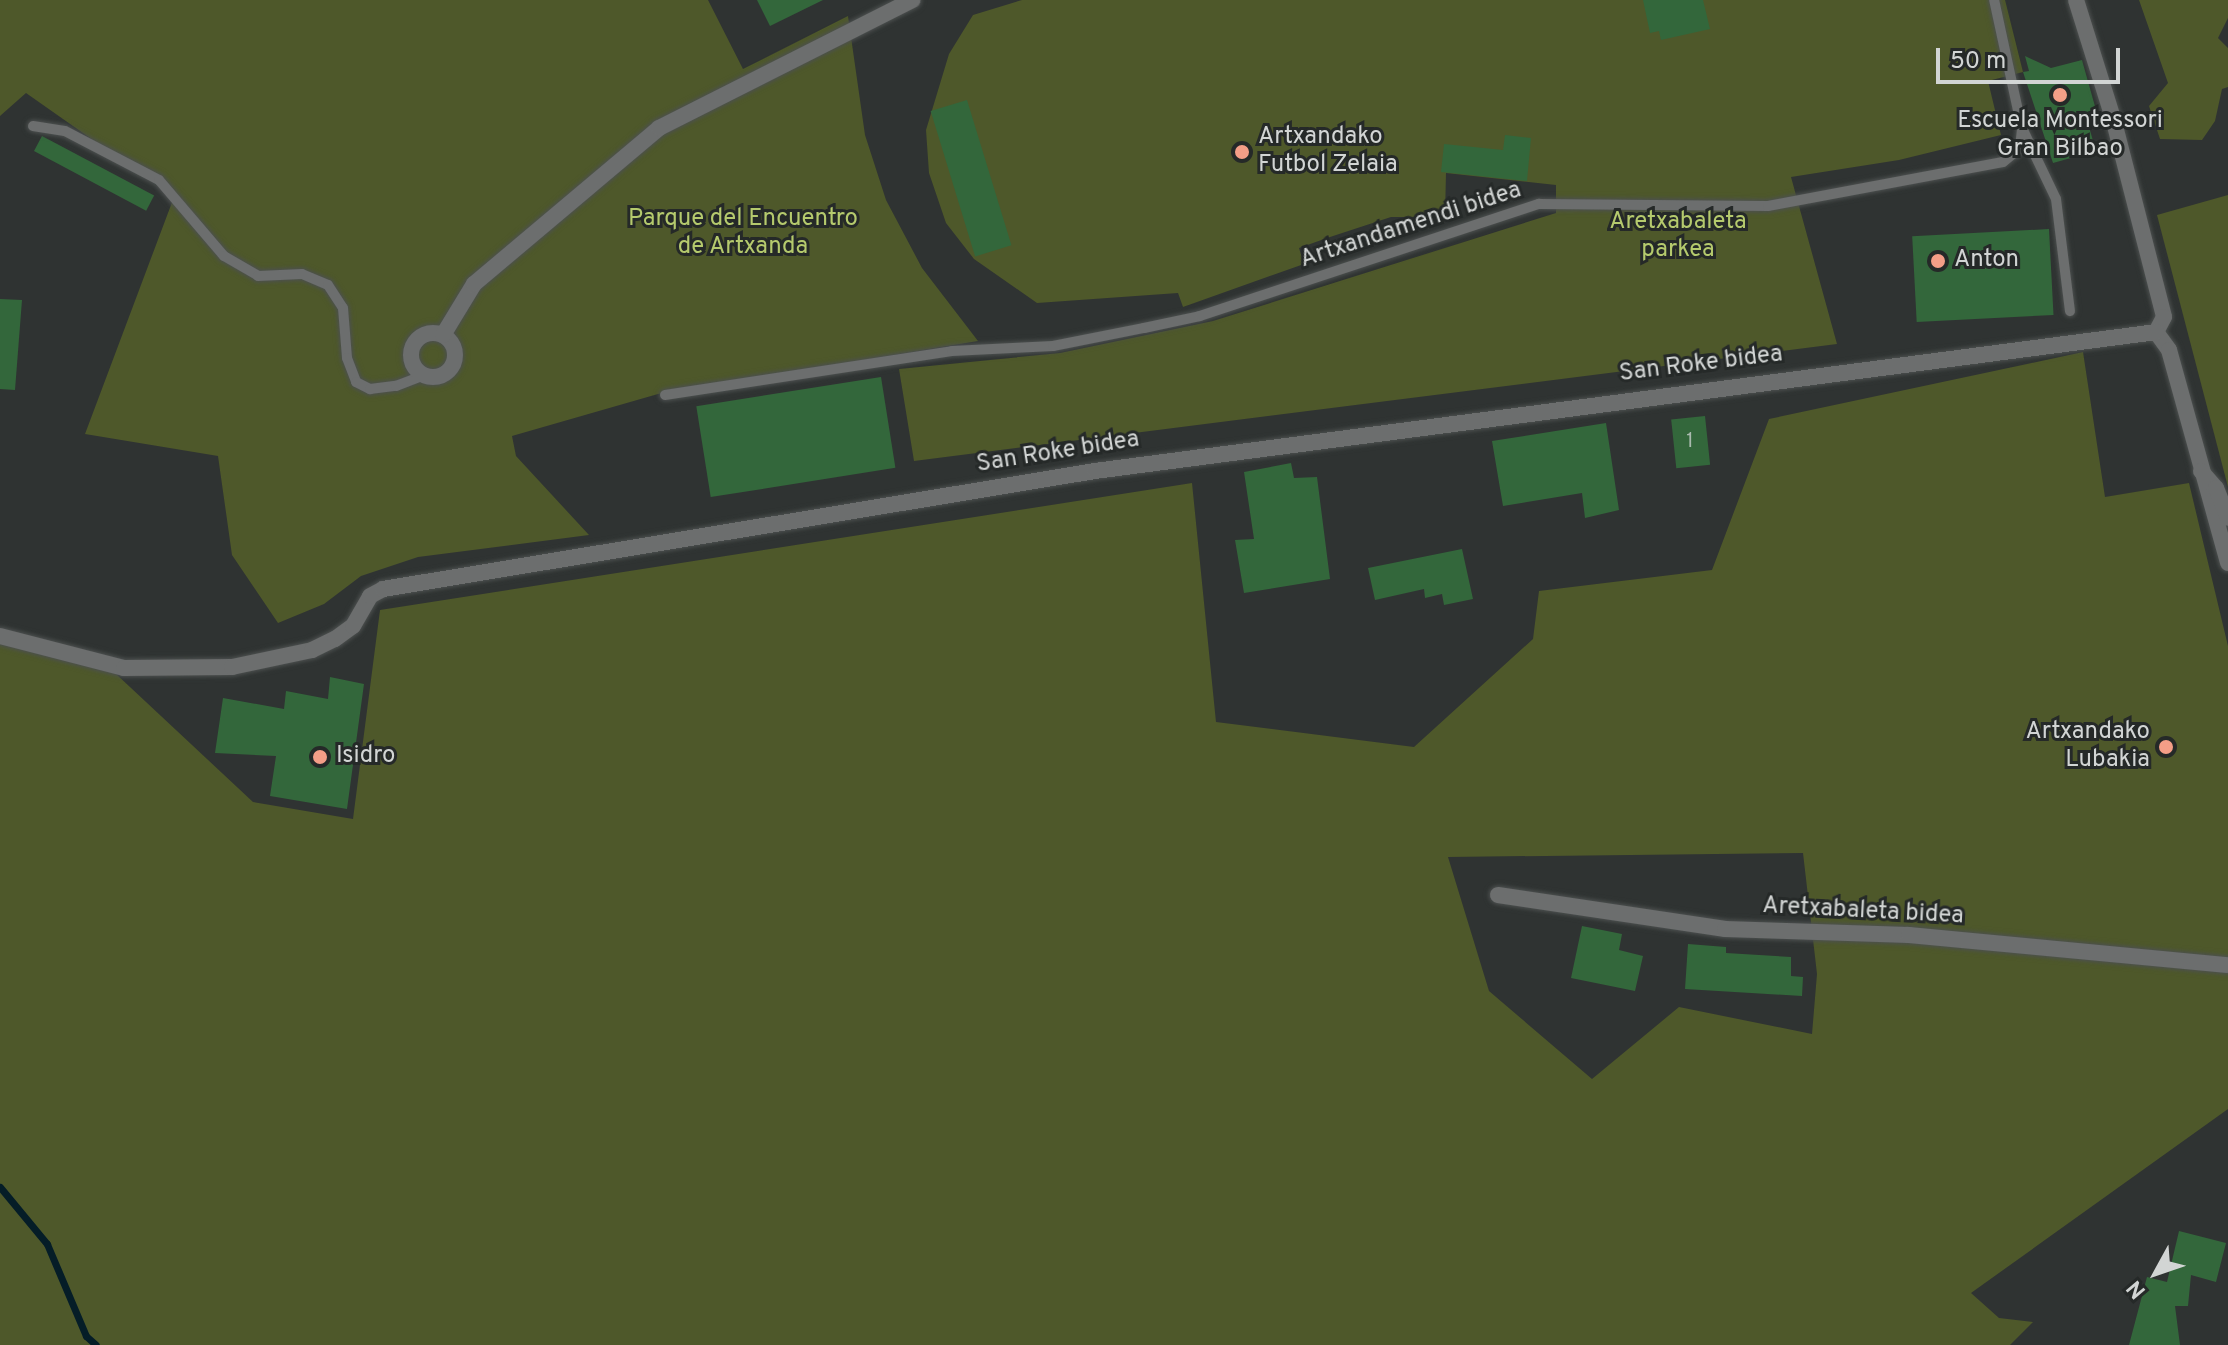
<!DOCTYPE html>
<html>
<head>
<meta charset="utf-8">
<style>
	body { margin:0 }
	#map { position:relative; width:2228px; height:1345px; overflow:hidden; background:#2f3332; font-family:Overpass,sans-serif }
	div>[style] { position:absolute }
	.green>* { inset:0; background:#4e582a }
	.stream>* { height:7px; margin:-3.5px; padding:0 3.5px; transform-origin:3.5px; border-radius:3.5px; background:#051d27 }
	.building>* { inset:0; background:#33673b; transform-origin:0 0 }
	.roads { filter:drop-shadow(0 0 2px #4c504f) drop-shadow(0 0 2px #4c504f) }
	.lane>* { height:10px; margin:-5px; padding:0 5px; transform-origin:5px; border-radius:5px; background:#6c6e6e }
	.street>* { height:16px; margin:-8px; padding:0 8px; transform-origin:8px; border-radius:8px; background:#6c6e6e }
	.street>.ring { margin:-8px; padding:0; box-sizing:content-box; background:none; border:16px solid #6c6e6e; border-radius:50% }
	.dots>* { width:22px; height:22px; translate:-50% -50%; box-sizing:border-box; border:4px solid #252928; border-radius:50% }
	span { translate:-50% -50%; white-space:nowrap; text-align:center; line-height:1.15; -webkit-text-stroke:6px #252928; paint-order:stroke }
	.number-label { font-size:20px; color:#aabaae }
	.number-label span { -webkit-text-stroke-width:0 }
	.poi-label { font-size:24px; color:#d2d5d4 }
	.left { translate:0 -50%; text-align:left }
	.right { translate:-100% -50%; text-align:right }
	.park-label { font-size:24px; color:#b5ca6d }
	.street-label { font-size:24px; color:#d2d5d4 }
	.north { position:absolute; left:2116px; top:1233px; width:80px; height:80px; -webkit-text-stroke:6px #252928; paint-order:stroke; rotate:230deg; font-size:22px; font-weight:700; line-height:32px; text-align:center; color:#d2d5d4 }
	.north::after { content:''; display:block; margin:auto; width:28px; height:36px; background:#d2d5d4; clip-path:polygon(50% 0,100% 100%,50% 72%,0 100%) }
	.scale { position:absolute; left:1936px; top:48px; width:184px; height:36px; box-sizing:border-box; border:4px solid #d2d5d4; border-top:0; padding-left:10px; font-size:24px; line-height:28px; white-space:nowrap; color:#d2d5d4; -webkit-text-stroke:6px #252928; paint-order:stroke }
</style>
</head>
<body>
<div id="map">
	<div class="green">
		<i style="clip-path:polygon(0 0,708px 0,743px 69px,848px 16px,865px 135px,886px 200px,922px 268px,978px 341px,658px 394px,512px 436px,516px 456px,589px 535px,418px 557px,361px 576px,324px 604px,278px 623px,232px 555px,218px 456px,85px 434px,174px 197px,26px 93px,0 116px)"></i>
		<i style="clip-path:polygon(1022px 0,2005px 0,2023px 72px,1988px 81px,2001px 135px,1899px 160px,1791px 177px,1837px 344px,914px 461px,899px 369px,1060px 353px,1213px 321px,1556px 213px,1556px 185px,1446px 173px,1445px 217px,1391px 217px,1327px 238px,1299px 248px,1304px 264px,1183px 307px,1178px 293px,1037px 303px,974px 259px,946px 223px,929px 173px,926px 130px,949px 54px,973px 15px)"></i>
		<i style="clip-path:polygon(2139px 0,2228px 0,2228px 18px,2218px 38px,2228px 48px,2228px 87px,2222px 89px,2215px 121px,2202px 140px,2160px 139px,2149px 106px,2168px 83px)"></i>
		<i style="clip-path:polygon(2228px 195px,2228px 487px,2157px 215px)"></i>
		<i style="clip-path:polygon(evenodd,2083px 352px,2105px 497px,2189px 483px,2228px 646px,2228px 1109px,1971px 1293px,1999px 1318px,2033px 1322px,2010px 1345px,0 1345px,0 642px,115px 673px,253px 802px,353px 819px,380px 610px,1192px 483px,1216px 722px,1414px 747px,1533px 639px,1539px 591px,1712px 570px,1769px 419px,2083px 352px,1803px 853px,1817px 974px,1812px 1034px,1679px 1007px,1592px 1079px,1489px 991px,1448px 857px,1803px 853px)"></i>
	</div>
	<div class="stream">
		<i style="left:0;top:1187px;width:74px;rotate:50.5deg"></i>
		<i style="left:47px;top:1244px;width:100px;rotate:67deg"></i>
		<i style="left:86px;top:1336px;width:13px;rotate:42deg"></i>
	</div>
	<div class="building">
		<i style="clip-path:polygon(757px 0,823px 0,770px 26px)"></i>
		<i style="clip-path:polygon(1643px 0,1703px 0,1710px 29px,1661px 40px,1659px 31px,1650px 33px)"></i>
		<i style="clip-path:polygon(2025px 56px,2051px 68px,2082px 60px,2098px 117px,2087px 120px,2096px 151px,2053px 163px,2023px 72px,2029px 71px)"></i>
		<i style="left:967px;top:100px;width:152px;height:38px;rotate:73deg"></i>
		<i style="clip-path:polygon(1505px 135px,1531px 138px,1527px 181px,1441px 172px,1444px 144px,1503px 150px)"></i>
		<i style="left:42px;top:136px;width:127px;height:17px;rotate:28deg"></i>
		<i style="left:2049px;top:229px;width:86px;height:137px;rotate:87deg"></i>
		<i style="clip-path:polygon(0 299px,22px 300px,15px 390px,0 389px)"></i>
		<i style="left:881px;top:377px;width:92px;height:187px;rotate:81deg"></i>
		<i style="left:1705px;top:416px;width:49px;height:34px;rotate:84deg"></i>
		<i style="clip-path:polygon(1606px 423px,1619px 510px,1585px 518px,1582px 493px,1503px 506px,1492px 441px)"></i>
		<i style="clip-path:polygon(1291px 463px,1294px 478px,1317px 477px,1330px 579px,1244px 593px,1235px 540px,1254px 539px,1244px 472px)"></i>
		<i style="clip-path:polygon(1462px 549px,1473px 599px,1444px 605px,1442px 594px,1425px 598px,1424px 589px,1375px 600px,1368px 568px)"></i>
		<i style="clip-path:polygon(330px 677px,364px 684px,347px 809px,270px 796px,276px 756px,215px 753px,223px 698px,284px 709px,286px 691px,328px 699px)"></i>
		<i style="clip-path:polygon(1582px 926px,1622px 934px,1619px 950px,1643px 956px,1635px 991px,1571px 978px)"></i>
		<i style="clip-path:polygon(1688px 944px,1726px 947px,1726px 953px,1791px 957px,1791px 976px,1803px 977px,1802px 996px,1685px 989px)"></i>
		<i style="clip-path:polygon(2179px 1231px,2226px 1243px,2216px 1282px,2191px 1275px,2188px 1306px,2175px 1306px,2180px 1345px,2129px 1345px,2147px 1277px,2167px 1282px)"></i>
	</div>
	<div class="roads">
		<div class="lane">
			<i style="left:33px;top:126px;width:32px;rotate:9deg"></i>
			<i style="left:65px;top:131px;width:106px;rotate:27.5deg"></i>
			<i style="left:159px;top:180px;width:100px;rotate:49.5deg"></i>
			<i style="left:224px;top:256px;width:39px;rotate:30deg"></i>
			<i style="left:258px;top:276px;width:44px;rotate:-2.6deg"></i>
			<i style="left:302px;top:274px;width:28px;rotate:23deg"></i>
			<i style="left:328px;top:285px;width:27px;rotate:57deg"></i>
			<i style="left:343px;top:308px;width:50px;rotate:85.4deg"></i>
			<i style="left:347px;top:358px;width:26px;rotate:69deg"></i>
			<i style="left:356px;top:382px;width:16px;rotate:27deg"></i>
			<i style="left:370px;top:389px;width:26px;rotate:-7deg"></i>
			<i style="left:396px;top:386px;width:31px;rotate:-21deg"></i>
			<i style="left:2023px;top:130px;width:76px;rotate:64.4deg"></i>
			<i style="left:2056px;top:199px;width:113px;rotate:82.9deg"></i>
			<i style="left:665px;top:395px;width:290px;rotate:-8.7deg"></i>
			<i style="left:952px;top:351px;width:101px;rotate:-2.8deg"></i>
			<i style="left:1053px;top:346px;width:93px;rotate:-11.2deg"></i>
			<i style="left:1144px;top:328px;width:57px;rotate:-12.1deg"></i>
			<i style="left:1200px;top:316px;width:357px;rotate:-18.3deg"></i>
			<i style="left:1539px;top:204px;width:229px;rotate:0.5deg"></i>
			<i style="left:1768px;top:206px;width:239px;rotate:-10.6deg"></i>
			<i style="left:2003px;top:162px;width:22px;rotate:-39deg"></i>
			<i style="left:2020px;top:148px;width:19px;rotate:-84deg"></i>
			<i style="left:2022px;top:129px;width:132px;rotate:-102.2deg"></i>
		</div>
		<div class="street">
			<i style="left:2076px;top:0;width:124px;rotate:72.6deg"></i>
			<i style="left:2113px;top:118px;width:205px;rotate:75.6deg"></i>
			<i style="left:2164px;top:317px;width:17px;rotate:118deg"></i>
			<i style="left:2156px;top:332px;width:22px;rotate:54deg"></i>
			<i style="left:2169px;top:350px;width:221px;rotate:74.5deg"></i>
			<i class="ring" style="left:411px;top:333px;width:28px;height:28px"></i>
			<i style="left:443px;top:335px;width:60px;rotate:-58.7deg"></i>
			<i style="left:474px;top:284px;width:242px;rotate:-40.1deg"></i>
			<i style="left:659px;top:128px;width:284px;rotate:-26.8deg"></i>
			<i style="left:2201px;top:471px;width:23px;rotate:49deg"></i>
			<i style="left:2216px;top:488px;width:32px;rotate:68deg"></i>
			<i style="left:0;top:636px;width:128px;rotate:14.5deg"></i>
			<i style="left:124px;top:668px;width:108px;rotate:-0.5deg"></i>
			<i style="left:232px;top:667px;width:82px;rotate:-12deg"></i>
			<i style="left:312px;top:650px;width:25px;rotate:-26deg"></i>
			<i style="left:335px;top:639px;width:22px;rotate:-36deg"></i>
			<i style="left:353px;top:626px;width:34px;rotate:-60deg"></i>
			<i style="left:370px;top:596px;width:15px;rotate:-28deg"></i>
			<i style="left:383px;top:589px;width:722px;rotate:-9.41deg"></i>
			<i style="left:1095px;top:471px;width:1070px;rotate:-7.46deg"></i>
			<i style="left:1498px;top:895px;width:230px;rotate:8.5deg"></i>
			<i style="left:1725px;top:929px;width:184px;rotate:1.9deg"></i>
			<i style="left:1909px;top:935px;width:320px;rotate:5.4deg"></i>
		</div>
	</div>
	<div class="dots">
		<i style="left:2060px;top:95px;background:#f49e87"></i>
		<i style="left:1242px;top:152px;background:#f49e87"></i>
		<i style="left:1938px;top:261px;background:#f49e87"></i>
		<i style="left:2166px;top:747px;background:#f49e87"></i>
		<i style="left:320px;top:757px;background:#f49e87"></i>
	</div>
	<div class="number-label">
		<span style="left:1690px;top:442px">1</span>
	</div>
	<div class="poi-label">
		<span style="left:2060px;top:136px">Escuela Montessori<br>Gran Bilbao</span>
		<span class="left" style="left:1258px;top:152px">Artxandako<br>Futbol Zelaia</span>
		<span class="left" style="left:1954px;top:261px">Anton</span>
		<span class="right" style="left:2150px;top:747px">Artxandako<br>Lubakia</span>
		<span class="left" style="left:336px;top:757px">Isidro</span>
	</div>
	<div class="park-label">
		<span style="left:743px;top:234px">Parque del Encuentro<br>de Artxanda</span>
		<span style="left:1678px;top:237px">Aretxabaleta<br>parkea</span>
	</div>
	<div class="street-label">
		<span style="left:1411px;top:226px;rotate:-18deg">Artxandamendi bidea</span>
		<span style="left:1701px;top:365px;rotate:-7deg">San Roke bidea</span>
		<span style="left:1058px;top:453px;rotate:-9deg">San Roke bidea</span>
		<span style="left:1863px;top:912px;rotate:3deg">Aretxabaleta bidea</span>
	</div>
	<div class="north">N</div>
	<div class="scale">50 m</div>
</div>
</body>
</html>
